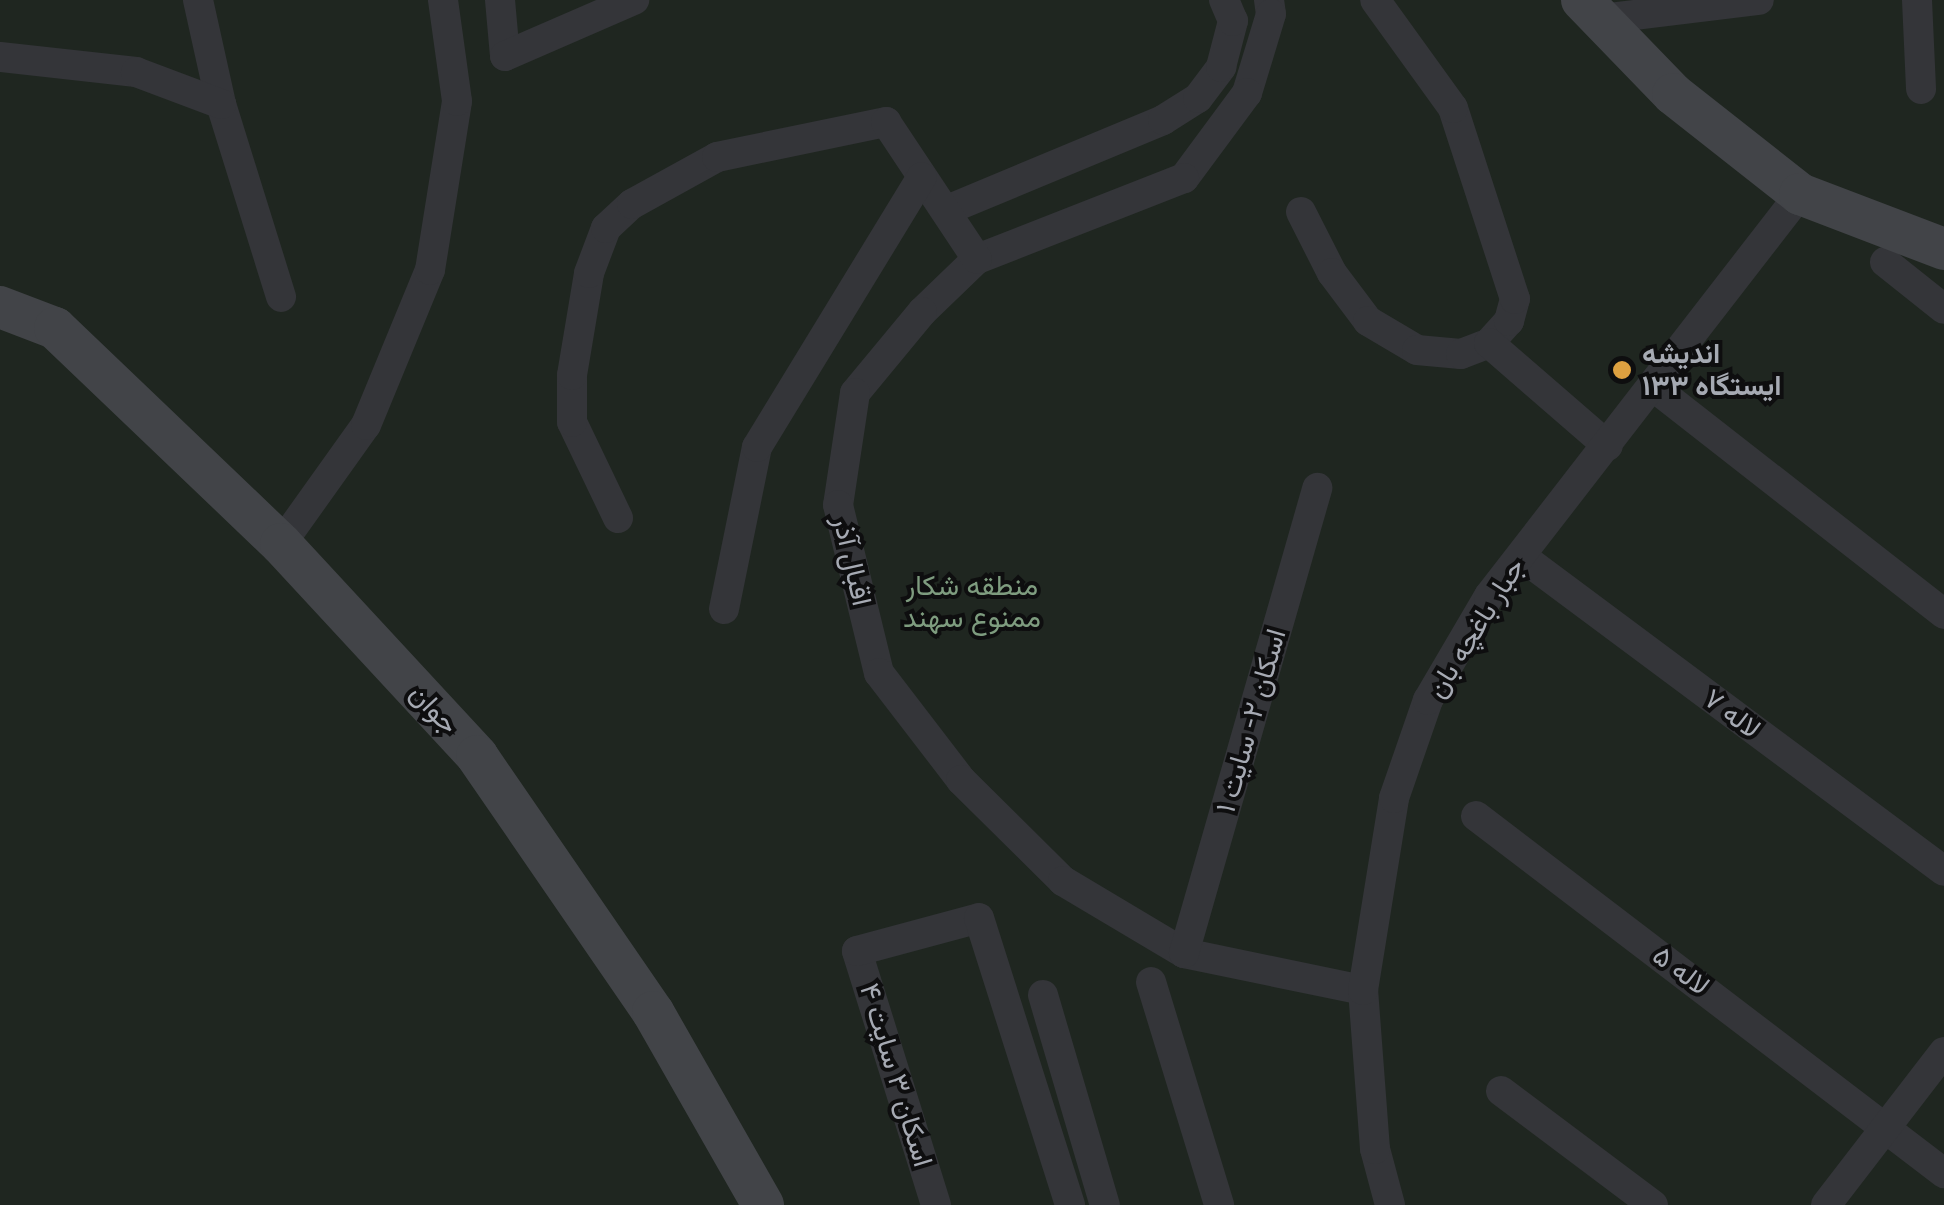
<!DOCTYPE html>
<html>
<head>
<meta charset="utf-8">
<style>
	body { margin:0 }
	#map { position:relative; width:1944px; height:1205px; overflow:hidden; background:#131314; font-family:"Fira Sans",Vazirmatn,sans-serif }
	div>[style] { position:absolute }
	.green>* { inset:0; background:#1f2620; transform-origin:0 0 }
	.street>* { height:30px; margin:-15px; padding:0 15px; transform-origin:15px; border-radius:15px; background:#343539 }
	.secondary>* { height:42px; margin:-21px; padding:0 21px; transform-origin:21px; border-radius:21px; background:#424448 }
	.dots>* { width:28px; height:28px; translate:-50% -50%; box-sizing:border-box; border:5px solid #0e0e0f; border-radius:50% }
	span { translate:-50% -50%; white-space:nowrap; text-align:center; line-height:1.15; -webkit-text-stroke:8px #0e0e0f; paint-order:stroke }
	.poi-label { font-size:28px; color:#a6aab3; font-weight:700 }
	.left { translate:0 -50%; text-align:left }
	.street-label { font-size:28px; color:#a6aab3 }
	.park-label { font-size:28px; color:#7e9c7f }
</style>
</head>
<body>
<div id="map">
	<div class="green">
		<i style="left:0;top:0;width:1944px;height:1205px"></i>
	</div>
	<div class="street">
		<i style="left:198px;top:0;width:107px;rotate:77.5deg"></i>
		<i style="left:221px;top:104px;width:202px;rotate:72.7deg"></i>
		<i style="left:500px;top:0;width:56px;rotate:84.9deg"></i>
		<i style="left:505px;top:56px;width:141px;rotate:-23.5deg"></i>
		<i style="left:1269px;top:0;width:14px;rotate:82deg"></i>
		<i style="left:1271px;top:14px;width:83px;rotate:106.9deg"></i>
		<i style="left:1247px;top:93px;width:106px;rotate:126.5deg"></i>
		<i style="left:1184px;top:178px;width:222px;rotate:158.6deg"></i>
		<i style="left:977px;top:259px;width:76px;rotate:136.1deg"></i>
		<i style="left:922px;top:312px;width:105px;rotate:129.6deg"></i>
		<i style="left:855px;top:393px;width:113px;rotate:98.6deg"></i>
		<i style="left:838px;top:505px;width:173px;rotate:76.3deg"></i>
		<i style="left:879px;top:673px;width:135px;rotate:52.5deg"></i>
		<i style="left:961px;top:780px;width:144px;rotate:44.7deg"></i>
		<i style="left:1063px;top:881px;width:141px;rotate:30.8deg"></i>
		<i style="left:1184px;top:953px;width:183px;rotate:11.7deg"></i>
		<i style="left:1917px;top:0;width:89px;rotate:87.4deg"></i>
		<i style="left:1601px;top:19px;width:159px;rotate:-6.9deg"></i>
		<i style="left:0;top:57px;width:137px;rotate:6.3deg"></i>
		<i style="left:136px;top:72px;width:91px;rotate:20.6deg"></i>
		<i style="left:947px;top:210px;width:234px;rotate:-22.6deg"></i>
		<i style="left:1163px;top:120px;width:41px;rotate:-32.2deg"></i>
		<i style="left:1198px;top:98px;width:39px;rotate:-53deg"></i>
		<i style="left:1221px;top:67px;width:48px;rotate:-75.4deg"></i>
		<i style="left:1233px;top:21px;width:23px;rotate:-113deg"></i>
		<i style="left:1301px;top:212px;width:68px;rotate:63.1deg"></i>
		<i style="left:1332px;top:273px;width:60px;rotate:53.1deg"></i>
		<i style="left:1368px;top:321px;width:57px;rotate:30.6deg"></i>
		<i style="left:1417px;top:350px;width:44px;rotate:5.2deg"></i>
		<i style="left:1461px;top:354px;width:30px;rotate:-21deg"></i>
		<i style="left:1489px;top:343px;width:30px;rotate:-48deg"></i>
		<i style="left:1509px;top:321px;width:23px;rotate:-75deg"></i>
		<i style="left:1515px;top:299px;width:201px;rotate:-108deg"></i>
		<i style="left:1453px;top:108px;width:133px;rotate:-125.8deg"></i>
		<i style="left:1885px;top:262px;width:75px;rotate:38.5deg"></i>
		<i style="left:1489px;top:343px;width:157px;rotate:40.9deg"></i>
		<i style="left:1655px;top:388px;width:367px;rotate:38deg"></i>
		<i style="left:618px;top:518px;width:106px;rotate:-115.6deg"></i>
		<i style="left:572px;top:422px;width:47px;rotate:-90deg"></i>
		<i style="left:572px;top:375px;width:103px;rotate:-80.5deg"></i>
		<i style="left:589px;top:273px;width:48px;rotate:-69.3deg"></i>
		<i style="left:606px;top:228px;width:35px;rotate:-43deg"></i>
		<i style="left:632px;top:204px;width:97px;rotate:-28.9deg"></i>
		<i style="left:717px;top:157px;width:173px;rotate:-11.7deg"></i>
		<i style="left:886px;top:122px;width:164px;rotate:56.4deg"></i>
		<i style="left:281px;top:544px;width:146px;rotate:-54.5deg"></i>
		<i style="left:366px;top:425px;width:168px;rotate:-67.6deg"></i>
		<i style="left:430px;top:270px;width:171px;rotate:-80.9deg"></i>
		<i style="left:457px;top:101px;width:102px;rotate:-97.9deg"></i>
		<i style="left:1521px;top:556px;width:527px;rotate:36.67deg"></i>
		<i style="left:724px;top:609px;width:165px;rotate:-78.5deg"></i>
		<i style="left:757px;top:447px;width:316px;rotate:-58.6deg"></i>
		<i style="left:1476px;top:816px;width:589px;rotate:37.34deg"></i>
		<i style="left:1184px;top:953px;width:484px;rotate:-74deg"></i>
		<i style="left:1151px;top:982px;width:233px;rotate:73deg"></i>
		<i style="left:1043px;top:995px;width:219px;rotate:73.6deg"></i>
		<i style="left:1501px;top:1091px;width:190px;rotate:36.9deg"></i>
		<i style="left:936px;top:1205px;width:266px;rotate:-107.3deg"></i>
		<i style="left:857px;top:951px;width:126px;rotate:-15.1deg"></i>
		<i style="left:979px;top:918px;width:301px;rotate:72.4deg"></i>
		<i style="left:1390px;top:1205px;width:58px;rotate:-105deg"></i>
		<i style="left:1375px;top:1149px;width:159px;rotate:-94.3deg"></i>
		<i style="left:1363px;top:990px;width:194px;rotate:-80.8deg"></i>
		<i style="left:1394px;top:798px;width:104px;rotate:-70.9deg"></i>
		<i style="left:1428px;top:700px;width:121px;rotate:-59.6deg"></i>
		<i style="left:1489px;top:596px;width:508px;rotate:-52.27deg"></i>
		<i style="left:1826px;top:1205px;width:193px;rotate:-52.4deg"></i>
	</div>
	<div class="secondary">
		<i style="left:1582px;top:0;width:131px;rotate:45.9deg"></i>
		<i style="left:1673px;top:94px;width:162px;rotate:38.2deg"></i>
		<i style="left:1800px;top:194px;width:154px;rotate:20.9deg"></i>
		<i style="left:0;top:307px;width:59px;rotate:20.9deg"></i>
		<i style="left:55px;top:328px;width:313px;rotate:43.7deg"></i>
		<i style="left:281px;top:544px;width:289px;rotate:47.2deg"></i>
		<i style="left:477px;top:756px;width:311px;rotate:55.5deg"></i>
		<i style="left:653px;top:1012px;width:222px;rotate:60.3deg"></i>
	</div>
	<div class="dots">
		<i style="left:1622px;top:370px;background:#dea140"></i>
	</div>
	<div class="poi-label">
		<span class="left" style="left:1642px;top:370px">اندیشه<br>ایستگاه ۱۳۳</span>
	</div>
	<div class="street-label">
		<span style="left:852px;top:561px;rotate:77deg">اقبال آذر</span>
		<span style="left:1476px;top:628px;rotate:-58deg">جبار باغچه بان</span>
		<span style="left:434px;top:709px;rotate:47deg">جوان</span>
		<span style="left:1732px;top:714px;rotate:37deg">لاله ۷</span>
		<span style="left:1251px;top:721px;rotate:-74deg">اسکان ۲- سایت ۱</span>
		<span style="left:1681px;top:971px;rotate:37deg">لاله ۵</span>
		<span style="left:896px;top:1075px;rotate:73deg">اسکان ۳ سایت ۴</span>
	</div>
	<div class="park-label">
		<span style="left:972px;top:602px">منطقه شکار<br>ممنوع سهند</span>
	</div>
</div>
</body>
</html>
